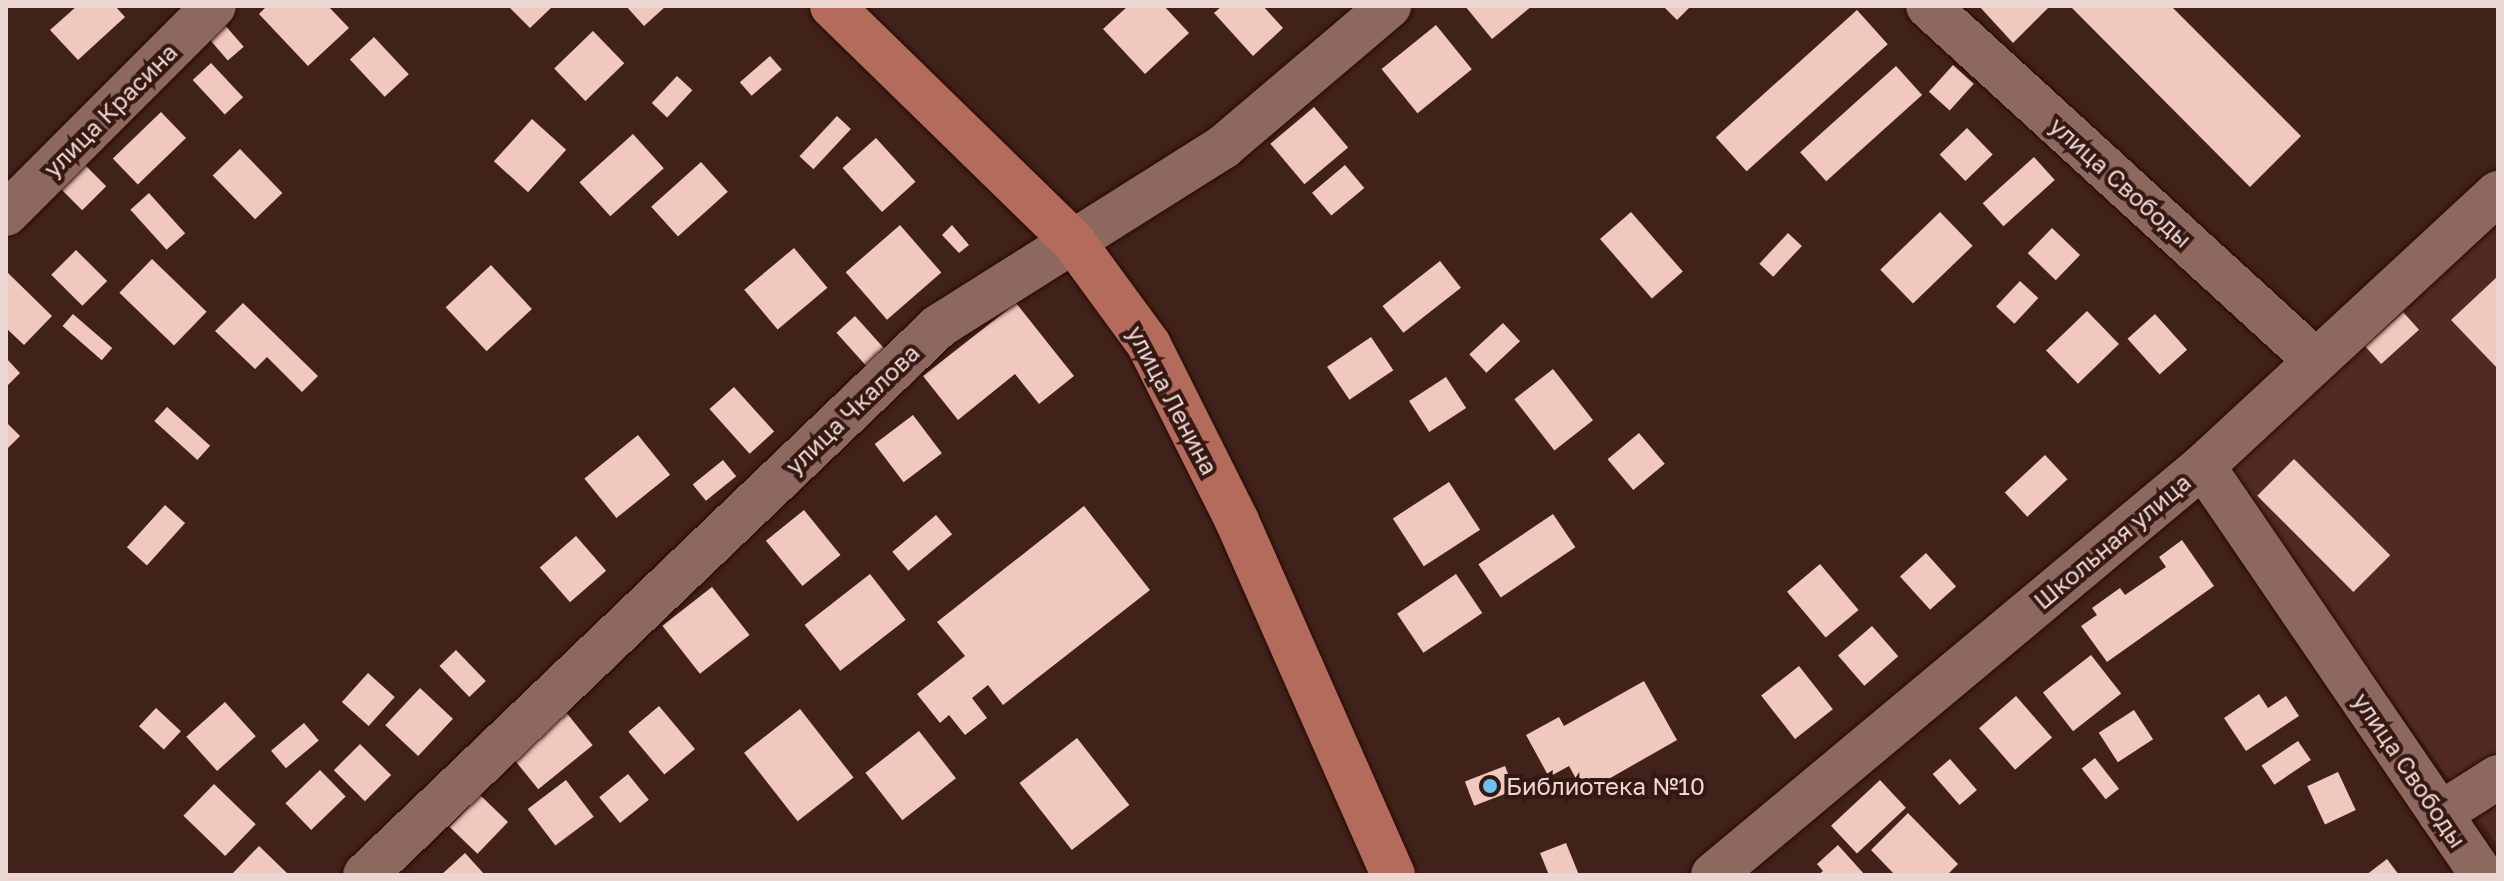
<!DOCTYPE html>
<html>
<head>
<meta charset="utf-8">
<style>
	body { margin:0 }
	#map { position:relative; width:2504px; height:881px; overflow:hidden; background:#41221b; font-family:"Golos Text",sans-serif }
	div>[style] { position:absolute }
	.built>* { inset:0; background:#502a23 }
	.building>* { inset:0; background:#f1c8be; transform-origin:0 0 }
	.roads { filter:drop-shadow(0 0 2px #260a05) drop-shadow(0 0 2px #260a05) }
	.minor>* { height:44px; margin:-22px; padding:0 22px; transform-origin:22px; border-radius:22px; background:#8d685f }
	.highway>* { height:44px; margin:-22px; padding:0 22px; transform-origin:22px; border-radius:22px; background:#b36b5b }
	.dots>* { width:22px; height:22px; translate:-50% -50%; box-sizing:border-box; border:4px solid #361812; border-radius:50% }
	span { translate:-50% -50%; white-space:nowrap; text-align:center; line-height:1.15; -webkit-text-stroke:8px #361812; paint-order:stroke }
	.street-label { font-size:24px; color:#ebd6d1 }
	.poi-label { font-size:24px; color:#ebd6d1 }
	.left { translate:0 -50%; text-align:left }
	.frame { position:absolute; inset:0; border:8px solid #ebd6d1; pointer-events:none }
</style>
</head>
<body>
<div id="map">
	<div class="built">
		<i style="clip-path:polygon(2498px 225px,2498px 846px,2222px 467px)"></i>
	</div>
	<div class="building">
		<i style="clip-path:polygon(77px 6px,115px 6px,125px 17px,78px 60px,50px 30px)"></i>
		<i style="clip-path:polygon(267px 6px,328px 6px,349px 28px,308px 66px,259px 14px)"></i>
		<i style="clip-path:polygon(508px 6px,553px 6px,530px 28px)"></i>
		<i style="clip-path:polygon(626px 6px,666px 6px,644px 26px)"></i>
		<i style="clip-path:polygon(1128px 6px,1164px 6px,1189px 33px,1145px 74px,1103px 29px)"></i>
		<i style="clip-path:polygon(1222px 6px,1263px 6px,1283px 28px,1253px 56px,1214px 13px)"></i>
		<i style="clip-path:polygon(1465px 6px,1532px 6px,1492px 39px)"></i>
		<i style="clip-path:polygon(1663px 6px,1691px 6px,1677px 20px)"></i>
		<i style="clip-path:polygon(1979px 6px,2050px 6px,2013px 43px)"></i>
		<i style="clip-path:polygon(2070px 6px,2171px 6px,2301px 136px,2250px 187px)"></i>
		<i style="left:1857px;top:10px;width:46px;height:190px;rotate:48deg"></i>
		<i style="left:224px;top:24px;width:30px;height:21px;rotate:49deg"></i>
		<i style="left:1436px;top:25px;width:57px;height:70px;rotate:51deg"></i>
		<i style="left:593px;top:31px;width:45px;height:54px;rotate:46deg"></i>
		<i style="left:374px;top:37px;width:51px;height:33px;rotate:47deg"></i>
		<i style="left:770px;top:56px;width:18px;height:40px;rotate:49deg"></i>
		<i style="left:211px;top:63px;width:47px;height:25px;rotate:47deg"></i>
		<i style="left:1953px;top:65px;width:28px;height:36px;rotate:42deg"></i>
		<i style="left:1896px;top:66px;width:39px;height:129px;rotate:48deg"></i>
		<i style="left:677px;top:76px;width:21px;height:37px;rotate:43deg"></i>
		<i style="left:1314px;top:107px;width:53px;height:57px;rotate:50deg"></i>
		<i style="left:161px;top:112px;width:36px;height:67px;rotate:46deg"></i>
		<i style="left:837px;top:116px;width:19px;height:55px;rotate:43deg"></i>
		<i style="left:532px;top:119px;width:46px;height:57px;rotate:42deg"></i>
		<i style="left:1967px;top:128px;width:37px;height:38px;rotate:46deg"></i>
		<i style="left:633px;top:134px;width:46px;height:72px;rotate:48deg"></i>
		<i style="left:876px;top:138px;width:59px;height:45px;rotate:48deg"></i>
		<i style="left:240px;top:149px;width:61px;height:38px;rotate:46deg"></i>
		<i style="left:2034px;top:157px;width:31px;height:69px;rotate:48deg"></i>
		<i style="left:701px;top:162px;width:40px;height:67px;rotate:48deg"></i>
		<i style="left:85px;top:165px;width:30px;height:34px;rotate:45deg"></i>
		<i style="left:1345px;top:165px;width:30px;height:43px;rotate:50deg"></i>
		<i style="left:149px;top:193px;width:54px;height:25px;rotate:48deg"></i>
		<i style="left:1631px;top:212px;width:79px;height:41px;rotate:49deg"></i>
		<i style="left:1940px;top:212px;width:47px;height:83px;rotate:46deg"></i>
		<i style="left:900px;top:225px;width:63px;height:72px;rotate:49deg"></i>
		<i style="clip-path:polygon(952px 225px,969px 245px,959px 253px,942px 235px)"></i>
		<i style="left:2052px;top:228px;width:39px;height:35px;rotate:44deg"></i>
		<i style="left:1788px;top:233px;width:19px;height:42px;rotate:43deg"></i>
		<i style="left:794px;top:248px;width:52px;height:65px;rotate:50deg"></i>
		<i style="left:76px;top:250px;width:44px;height:35px;rotate:45deg"></i>
		<i style="left:152px;top:259px;width:76px;height:47px;rotate:44deg"></i>
		<i style="left:1440px;top:261px;width:34px;height:73px;rotate:52deg"></i>
		<i style="left:491px;top:265px;width:60px;height:62px;rotate:47deg"></i>
		<i style="clip-path:polygon(6px 271px,52px 316px,24px 345px,6px 328px)"></i>
		<i style="clip-path:polygon(2498px 276px,2498px 369px,2451px 320px)"></i>
		<i style="left:2020px;top:281px;width:25px;height:35px;rotate:43deg"></i>
		<i style="clip-path:polygon(243px 303px,318px 376px,302px 392px,267px 357px,255px 369px,215px 331px)"></i>
		<i style="clip-path:polygon(1016px 303px,1074px 376px,1039px 404px,1015px 374px,958px 420px,923px 376px)"></i>
		<i style="left:2087px;top:311px;width:46px;height:57px;rotate:46deg"></i>
		<i style="left:2403px;top:312px;width:24px;height:51px;rotate:48deg"></i>
		<i style="left:73px;top:314px;width:52px;height:16px;rotate:41deg"></i>
		<i style="left:2155px;top:314px;width:48px;height:37px;rotate:48deg"></i>
		<i style="left:855px;top:316px;width:46px;height:25px;rotate:48deg"></i>
		<i style="left:1503px;top:323px;width:25px;height:46px;rotate:47deg"></i>
		<i style="left:1371px;top:337px;width:40px;height:53px;rotate:56deg"></i>
		<i style="clip-path:polygon(6px 358px,20px 373px,6px 387px)"></i>
		<i style="left:1553px;top:369px;width:65px;height:49px;rotate:52deg"></i>
		<i style="left:1446px;top:377px;width:37px;height:44px;rotate:57deg"></i>
		<i style="left:734px;top:387px;width:60px;height:33px;rotate:48deg"></i>
		<i style="left:167px;top:407px;width:58px;height:19px;rotate:42deg"></i>
		<i style="left:913px;top:415px;width:48px;height:48px;rotate:53deg"></i>
		<i style="clip-path:polygon(6px 422px,20px 436px,6px 450px)"></i>
		<i style="left:1639px;top:433px;width:40px;height:41px;rotate:50deg"></i>
		<i style="left:638px;top:435px;width:51px;height:69px;rotate:51deg"></i>
		<i style="left:2045px;top:455px;width:33px;height:55px;rotate:47deg"></i>
		<i style="left:2294px;top:459px;width:136px;height:52px;rotate:45deg"></i>
		<i style="left:723px;top:460px;width:21px;height:39px;rotate:51deg"></i>
		<i style="left:1449px;top:482px;width:57px;height:67px;rotate:57deg"></i>
		<i style="left:165px;top:505px;width:27px;height:57px;rotate:42deg"></i>
		<i style="clip-path:polygon(1084px 506px,1150px 590px,1003px 705px,988px 685px,972px 698px,987px 718px,965px 735px,949px 715px,940px 723px,917px 694px,965px 656px,937px 622px)"></i>
		<i style="left:804px;top:510px;width:58px;height:49px;rotate:51deg"></i>
		<i style="left:1553px;top:514px;width:40px;height:90px;rotate:56deg"></i>
		<i style="left:936px;top:515px;width:25px;height:57px;rotate:50deg"></i>
		<i style="left:576px;top:536px;width:46px;height:48px;rotate:49deg"></i>
		<i style="clip-path:polygon(2182px 540px,2214px 586px,2107px 662px,2081px 626px,2097px 615px,2092px 608px,2120px 588px,2125px 595px,2166px 567px,2159px 557px)"></i>
		<i style="left:1926px;top:553px;width:45px;height:35px;rotate:48deg"></i>
		<i style="left:1820px;top:564px;width:60px;height:43px;rotate:50deg"></i>
		<i style="left:870px;top:574px;width:58px;height:83px;rotate:52deg"></i>
		<i style="left:1456px;top:574px;width:47px;height:71px;rotate:56deg"></i>
		<i style="left:712px;top:587px;width:61px;height:63px;rotate:52deg"></i>
		<i style="left:1872px;top:626px;width:40px;height:45px;rotate:49deg"></i>
		<i style="left:456px;top:650px;width:43px;height:23px;rotate:46deg"></i>
		<i style="left:2091px;top:655px;width:49px;height:61px;rotate:52deg"></i>
		<i style="left:1799px;top:666px;width:55px;height:48px;rotate:52deg"></i>
		<i style="left:368px;top:673px;width:36px;height:39px;rotate:42deg"></i>
		<i style="clip-path:polygon(1644px 681px,1677px 740px,1584px 793px,1569px 766px,1549px 777px,1526px 735px,1559px 717px,1564px 726px)"></i>
		<i style="left:420px;top:688px;width:45px;height:51px;rotate:43deg"></i>
		<i style="clip-path:polygon(2259px 694px,2268px 708px,2286px 696px,2299px 716px,2246px 751px,2224px 718px)"></i>
		<i style="left:2016px;top:696px;width:55px;height:49px;rotate:49deg"></i>
		<i style="left:225px;top:702px;width:46px;height:52px;rotate:48deg"></i>
		<i style="left:659px;top:706px;width:56px;height:40px;rotate:50deg"></i>
		<i style="left:156px;top:708px;width:34px;height:25px;rotate:43deg"></i>
		<i style="left:800px;top:709px;width:87px;height:71px;rotate:52deg"></i>
		<i style="left:2134px;top:710px;width:35px;height:42px;rotate:57deg"></i>
		<i style="left:565px;top:711px;width:44px;height:70px;rotate:51deg"></i>
		<i style="left:304px;top:723px;width:23px;height:43px;rotate:50deg"></i>
		<i style="left:919px;top:731px;width:60px;height:68px;rotate:52deg"></i>
		<i style="left:1077px;top:738px;width:85px;height:73px;rotate:52deg"></i>
		<i style="left:2298px;top:741px;width:23px;height:44px;rotate:56deg"></i>
		<i style="left:360px;top:744px;width:44px;height:37px;rotate:45deg"></i>
		<i style="left:2095px;top:758px;width:39px;height:17px;rotate:52deg"></i>
		<i style="left:1950px;top:759px;width:41px;height:23px;rotate:49deg"></i>
		<i style="left:1505px;top:766px;width:26px;height:43px;rotate:69deg"></i>
		<i style="left:320px;top:770px;width:37px;height:48px;rotate:46deg"></i>
		<i style="left:2338px;top:772px;width:42px;height:34px;rotate:65deg"></i>
		<i style="left:628px;top:774px;width:33px;height:37px;rotate:51deg"></i>
		<i style="left:566px;top:780px;width:46px;height:48px;rotate:53deg"></i>
		<i style="left:1880px;top:780px;width:38px;height:67px;rotate:47deg"></i>
		<i style="left:214px;top:784px;width:58px;height:44px;rotate:44deg"></i>
		<i style="left:480px;top:795px;width:39px;height:44px;rotate:44deg"></i>
		<i style="clip-path:polygon(1908px 813px,1958px 864px,1947px 875px,1895px 875px,1871px 850px)"></i>
		<i style="clip-path:polygon(1566px 843px,1579px 875px,1549px 875px,1540px 853px)"></i>
		<i style="clip-path:polygon(1838px 845px,1865px 875px,1818px 875px,1823px 871px,1817px 864px)"></i>
		<i style="clip-path:polygon(259px 846px,289px 875px,233px 873px)"></i>
		<i style="clip-path:polygon(465px 853px,485px 875px,441px 875px)"></i>
		<i style="clip-path:polygon(2387px 859px,2399px 875px,2366px 875px)"></i>
	</div>
	<div class="roads">
		<div class="minor">
			<i style="left:1928px;top:6px;width:523px;rotate:42.44deg"></i>
			<i style="left:6px;top:214px;width:294px;rotate:-45deg"></i>
			<i style="left:2203px;top:466px;width:495px;rotate:55.7deg"></i>
			<i style="left:2440px;top:814px;width:69px;rotate:-32.5deg"></i>
			<i style="left:365px;top:875px;width:794px;rotate:-43.72deg"></i>
			<i style="left:939px;top:326px;width:336px;rotate:-32.2deg"></i>
			<i style="left:1223px;top:147px;width:218px;rotate:-40.3deg"></i>
			<i style="left:1713px;top:875px;width:638px;rotate:-39.85deg"></i>
			<i style="left:2203px;top:466px;width:402px;rotate:-42.8deg"></i>
		</div>
		<div class="highway">
			<i style="left:832px;top:6px;width:337px;rotate:44.3deg"></i>
			<i style="left:1073px;top:241px;width:129px;rotate:53.8deg"></i>
			<i style="left:1149px;top:345px;width:197px;rotate:63.4deg"></i>
			<i style="left:1237px;top:521px;width:387px;rotate:66.2deg"></i>
		</div>
	</div>
	<div class="dots">
		<i style="left:1490px;top:786px;background:#6dc2f3"></i>
	</div>
	<div class="street-label">
		<span style="left:110px;top:110px;rotate:-45deg">улица Красина</span>
		<span style="left:2121px;top:182px;rotate:42deg">улица Свободы</span>
		<span style="left:1173px;top:400px;rotate:62deg">улица Ленина</span>
		<span style="left:852px;top:409px;rotate:-44deg">улица Чкалова</span>
		<span style="left:2112px;top:541px;rotate:-40deg">Школьная улица</span>
		<span style="left:2410px;top:770px;rotate:56deg">улица Свободы</span>
	</div>
	<div class="poi-label">
		<span class="left" style="left:1506px;top:786px">Библиотека №10</span>
	</div>
	<div class="frame"></div>
</div>
</body>
</html>
